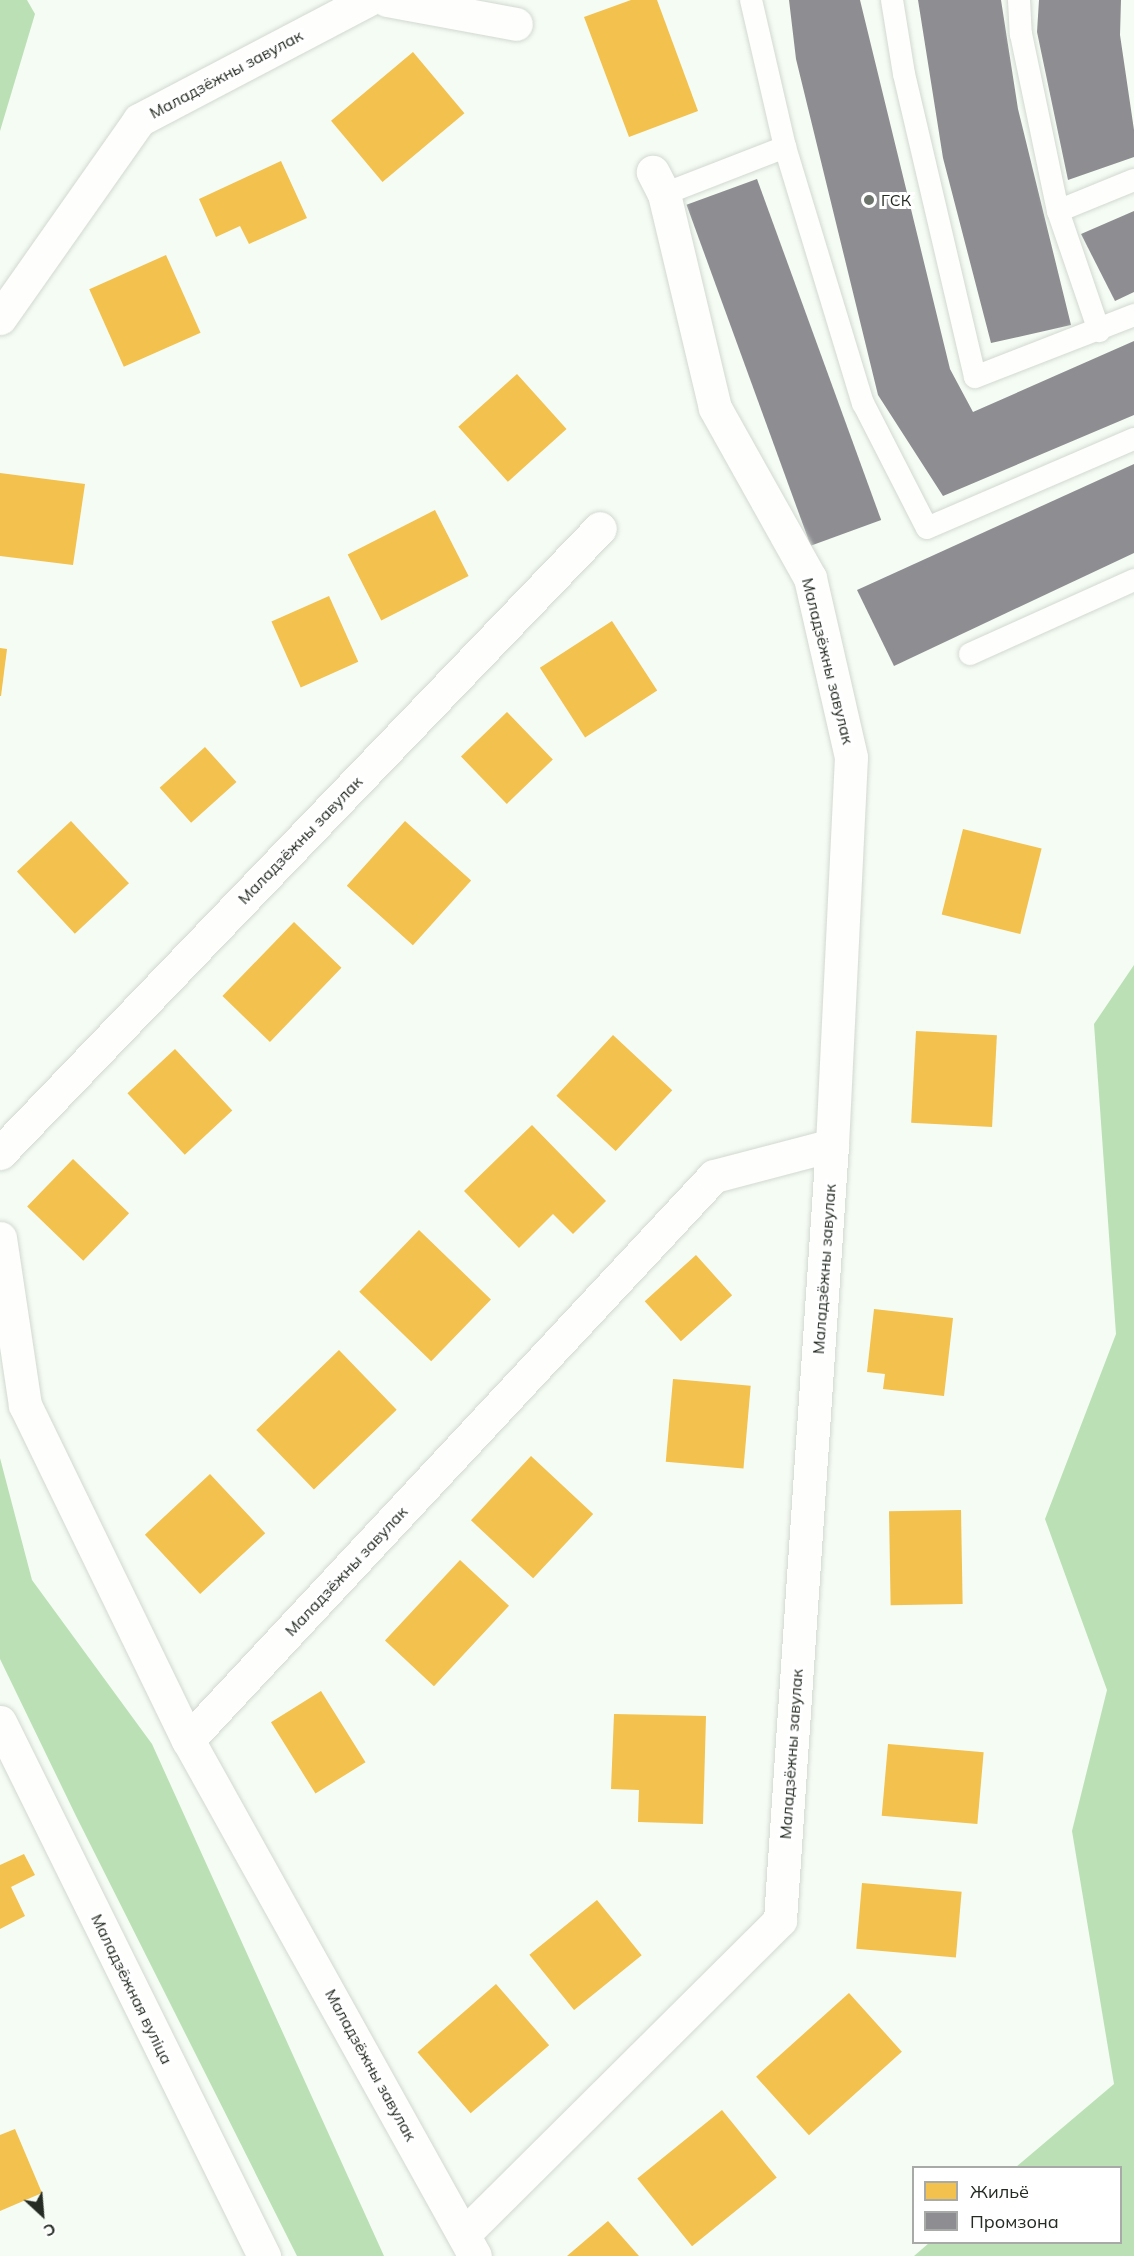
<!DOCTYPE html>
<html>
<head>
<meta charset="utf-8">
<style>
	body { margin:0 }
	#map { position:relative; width:1134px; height:2256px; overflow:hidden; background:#f5fcf4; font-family:Mulish,sans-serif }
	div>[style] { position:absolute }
	.forest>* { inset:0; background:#bbe0b5 }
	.homes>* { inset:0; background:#f2c14e; transform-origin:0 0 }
	.industry>* { inset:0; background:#8d8d92; transform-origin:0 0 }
	.roads { filter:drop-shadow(0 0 2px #d2d9d1) drop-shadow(0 0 2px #d2d9d1) }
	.service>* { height:22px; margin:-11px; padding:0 11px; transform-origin:11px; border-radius:11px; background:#fefffd }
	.minor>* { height:33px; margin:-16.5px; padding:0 16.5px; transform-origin:16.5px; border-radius:16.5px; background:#fefffd }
	.dots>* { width:16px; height:16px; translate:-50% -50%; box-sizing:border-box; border:3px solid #fff; border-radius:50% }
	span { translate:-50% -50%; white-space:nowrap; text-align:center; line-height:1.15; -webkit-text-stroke:6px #fff; paint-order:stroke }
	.street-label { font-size:16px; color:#232b22 }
	.poi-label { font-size:16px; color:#232b22 }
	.left { translate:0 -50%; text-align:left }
	.legend { position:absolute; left:912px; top:2166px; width:210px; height:78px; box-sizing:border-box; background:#fff; border:2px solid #a7aaa7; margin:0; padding:8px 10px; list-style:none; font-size:18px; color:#232b22 }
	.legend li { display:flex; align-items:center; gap:12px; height:30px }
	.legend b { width:30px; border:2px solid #a7aaa7 }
	.north { position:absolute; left:12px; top:2184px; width:60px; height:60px; -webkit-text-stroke:4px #fff; paint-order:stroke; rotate:154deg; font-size:16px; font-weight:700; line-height:24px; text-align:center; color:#232b22 }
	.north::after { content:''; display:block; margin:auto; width:21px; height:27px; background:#232b22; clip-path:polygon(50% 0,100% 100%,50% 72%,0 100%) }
</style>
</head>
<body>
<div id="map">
	<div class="forest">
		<i style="clip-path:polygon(0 0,27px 0,35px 14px,0 131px)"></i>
		<i style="clip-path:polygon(1134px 965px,1134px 2256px,914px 2256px,929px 2243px,1120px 2242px,1120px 2168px,1016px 2167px,1114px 2084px,1072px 1831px,1107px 1690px,1045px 1519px,1116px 1334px,1094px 1024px)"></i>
		<i style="clip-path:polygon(0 1458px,32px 1580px,152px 1744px,384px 2256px,297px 2256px,76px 1816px,0 1659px)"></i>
	</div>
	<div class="homes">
		<i style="clip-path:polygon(631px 0,657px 0,698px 111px,629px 137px,584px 17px)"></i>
		<i style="left:413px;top:52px;width:80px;height:107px;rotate:50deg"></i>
		<i style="clip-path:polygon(281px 161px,307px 218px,249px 244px,240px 226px,216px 237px,199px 199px)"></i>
		<i style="left:166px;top:255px;width:85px;height:84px;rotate:66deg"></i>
		<i style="left:517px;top:374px;width:74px;height:79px;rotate:48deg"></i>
		<i style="clip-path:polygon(0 473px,85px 484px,73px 565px,0 556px)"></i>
		<i style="left:435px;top:510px;width:74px;height:98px;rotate:63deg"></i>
		<i style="left:329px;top:596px;width:72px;height:63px;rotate:66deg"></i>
		<i style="left:612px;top:621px;width:83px;height:86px;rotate:57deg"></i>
		<i style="clip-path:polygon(0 648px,7px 649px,1px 696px,0 696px)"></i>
		<i style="left:507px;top:712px;width:66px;height:64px;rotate:46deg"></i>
		<i style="left:205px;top:747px;width:47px;height:61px;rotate:48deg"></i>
		<i style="left:71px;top:821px;width:85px;height:74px;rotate:47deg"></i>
		<i style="left:405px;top:821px;width:89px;height:87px;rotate:42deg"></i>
		<i style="left:963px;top:829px;width:81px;height:88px;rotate:14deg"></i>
		<i style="left:294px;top:922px;width:66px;height:103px;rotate:44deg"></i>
		<i style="left:916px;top:1031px;width:81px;height:92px;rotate:3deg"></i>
		<i style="left:613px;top:1035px;width:81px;height:83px;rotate:43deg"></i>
		<i style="left:175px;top:1049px;width:84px;height:65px;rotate:47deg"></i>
		<i style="clip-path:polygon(532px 1125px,606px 1201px,573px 1234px,553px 1214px,519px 1248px,464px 1191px)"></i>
		<i style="left:73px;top:1159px;width:78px;height:66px;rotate:44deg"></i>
		<i style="left:419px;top:1230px;width:100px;height:86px;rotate:44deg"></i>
		<i style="left:696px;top:1255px;width:54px;height:69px;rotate:48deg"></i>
		<i style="clip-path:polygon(874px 1309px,953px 1318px,944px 1396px,883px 1389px,885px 1374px,867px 1372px)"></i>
		<i style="left:339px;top:1350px;width:83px;height:115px;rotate:46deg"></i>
		<i style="left:673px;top:1379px;width:78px;height:83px;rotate:5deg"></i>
		<i style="left:531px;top:1456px;width:85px;height:88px;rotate:43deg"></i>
		<i style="left:210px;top:1474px;width:81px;height:89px;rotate:47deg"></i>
		<i style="left:961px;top:1510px;width:94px;height:72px;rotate:89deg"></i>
		<i style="left:460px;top:1560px;width:67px;height:110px;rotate:43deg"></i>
		<i style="left:321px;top:1691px;width:84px;height:59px;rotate:58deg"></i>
		<i style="clip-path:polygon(614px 1714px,706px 1716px,703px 1824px,638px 1822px,639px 1790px,611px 1789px)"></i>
		<i style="left:888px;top:1744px;width:96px;height:72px;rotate:5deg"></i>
		<i style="clip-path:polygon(24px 1854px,35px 1875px,11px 1887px,25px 1916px,0 1929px,0 1865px)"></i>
		<i style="left:862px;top:1883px;width:100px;height:66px;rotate:5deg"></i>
		<i style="left:597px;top:1900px;width:71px;height:87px;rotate:51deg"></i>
		<i style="left:496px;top:1984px;width:81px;height:104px;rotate:49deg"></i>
		<i style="left:849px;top:1993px;width:79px;height:125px;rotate:48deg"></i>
		<i style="left:722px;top:2110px;width:87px;height:109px;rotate:51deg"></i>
		<i style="clip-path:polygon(15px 2129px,42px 2193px,0 2211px,0 2135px)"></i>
		<i style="clip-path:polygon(608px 2221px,639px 2256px,567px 2256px)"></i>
	</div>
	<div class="industry">
		<i style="clip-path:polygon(789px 0,860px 0,950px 369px,973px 412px,1134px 341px,1134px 415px,943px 496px,878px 395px,796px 59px)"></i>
		<i style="clip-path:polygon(918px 0,1001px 0,1018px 109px,1071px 325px,991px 343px,943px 158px)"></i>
		<i style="clip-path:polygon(1039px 0,1121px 0,1120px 35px,1134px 130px,1134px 157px,1068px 180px,1037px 32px)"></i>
		<i style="left:757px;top:179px;width:363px;height:75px;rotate:70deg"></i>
		<i style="clip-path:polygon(1134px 211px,1134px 292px,1115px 301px,1081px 234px)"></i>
		<i style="clip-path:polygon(1134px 464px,1134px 553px,894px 666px,857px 590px)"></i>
	</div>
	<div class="roads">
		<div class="service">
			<i style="left:751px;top:0;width:151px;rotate:77deg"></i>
			<i style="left:892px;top:0;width:75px;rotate:80.8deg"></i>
			<i style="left:904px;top:74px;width:311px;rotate:76.8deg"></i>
			<i style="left:975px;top:377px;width:171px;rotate:-21.3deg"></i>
			<i style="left:1019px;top:0;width:34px;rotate:87deg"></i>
			<i style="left:1021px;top:34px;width:181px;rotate:78.2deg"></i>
			<i style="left:1058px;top:211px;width:127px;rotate:71.1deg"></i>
			<i style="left:664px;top:194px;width:130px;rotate:-21.2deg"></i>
			<i style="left:785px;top:147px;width:268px;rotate:73.1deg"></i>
			<i style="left:863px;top:403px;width:140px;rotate:62.9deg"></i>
			<i style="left:927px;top:528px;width:225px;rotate:-23.3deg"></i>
			<i style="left:1058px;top:211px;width:82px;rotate:-22.2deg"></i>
			<i style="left:970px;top:654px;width:180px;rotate:-24.3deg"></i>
		</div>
		<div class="minor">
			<i style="left:387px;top:0;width:131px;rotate:10.5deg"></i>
			<i style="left:0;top:318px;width:242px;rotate:-54.9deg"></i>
			<i style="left:139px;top:120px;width:259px;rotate:-27.7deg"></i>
			<i style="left:0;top:1153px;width:866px;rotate:-46.17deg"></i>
			<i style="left:0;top:1238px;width:169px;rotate:81.5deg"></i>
			<i style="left:25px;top:1405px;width:373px;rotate:64.1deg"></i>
			<i style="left:188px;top:1740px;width:590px;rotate:60.92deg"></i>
			<i style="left:0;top:1722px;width:596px;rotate:63.69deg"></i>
			<i style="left:188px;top:1740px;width:771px;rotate:-47deg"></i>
			<i style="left:714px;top:1176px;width:122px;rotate:-14.7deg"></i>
			<i style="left:465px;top:2233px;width:444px;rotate:-44.8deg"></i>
			<i style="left:780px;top:1920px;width:777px;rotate:-86.16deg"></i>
			<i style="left:832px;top:1145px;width:388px;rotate:-87.2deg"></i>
			<i style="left:851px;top:757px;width:184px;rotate:-102.9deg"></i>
			<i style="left:810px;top:578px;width:195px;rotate:-119.2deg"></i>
			<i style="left:715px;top:408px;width:220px;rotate:-103.4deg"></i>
			<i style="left:664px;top:194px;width:25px;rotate:-117deg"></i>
		</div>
	</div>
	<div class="dots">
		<i style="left:869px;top:200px;background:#6c746c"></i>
	</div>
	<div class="street-label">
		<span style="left:226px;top:74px;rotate:-28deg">Маладзёжны завулак</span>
		<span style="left:828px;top:661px;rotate:76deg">Маладзёжны завулак</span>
		<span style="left:300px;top:840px;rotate:-46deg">Маладзёжны завулак</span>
		<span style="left:824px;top:1269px;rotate:-86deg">Маладзёжны завулак</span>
		<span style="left:346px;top:1571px;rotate:-47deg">Маладзёжны завулак</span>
		<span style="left:791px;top:1754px;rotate:-86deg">Маладзёжны завулак</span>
		<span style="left:132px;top:1989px;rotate:64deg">Маладзёжная вуліца</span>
		<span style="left:371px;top:2065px;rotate:61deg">Маладзёжны завулак</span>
	</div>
	<div class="poi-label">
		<span class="left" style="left:881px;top:200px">ГСК</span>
	</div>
	<ul class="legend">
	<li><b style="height:16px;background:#f2c14e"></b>Жильё</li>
	<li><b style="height:16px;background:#8d8d92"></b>Промзона</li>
	</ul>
	<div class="north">С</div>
</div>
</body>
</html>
